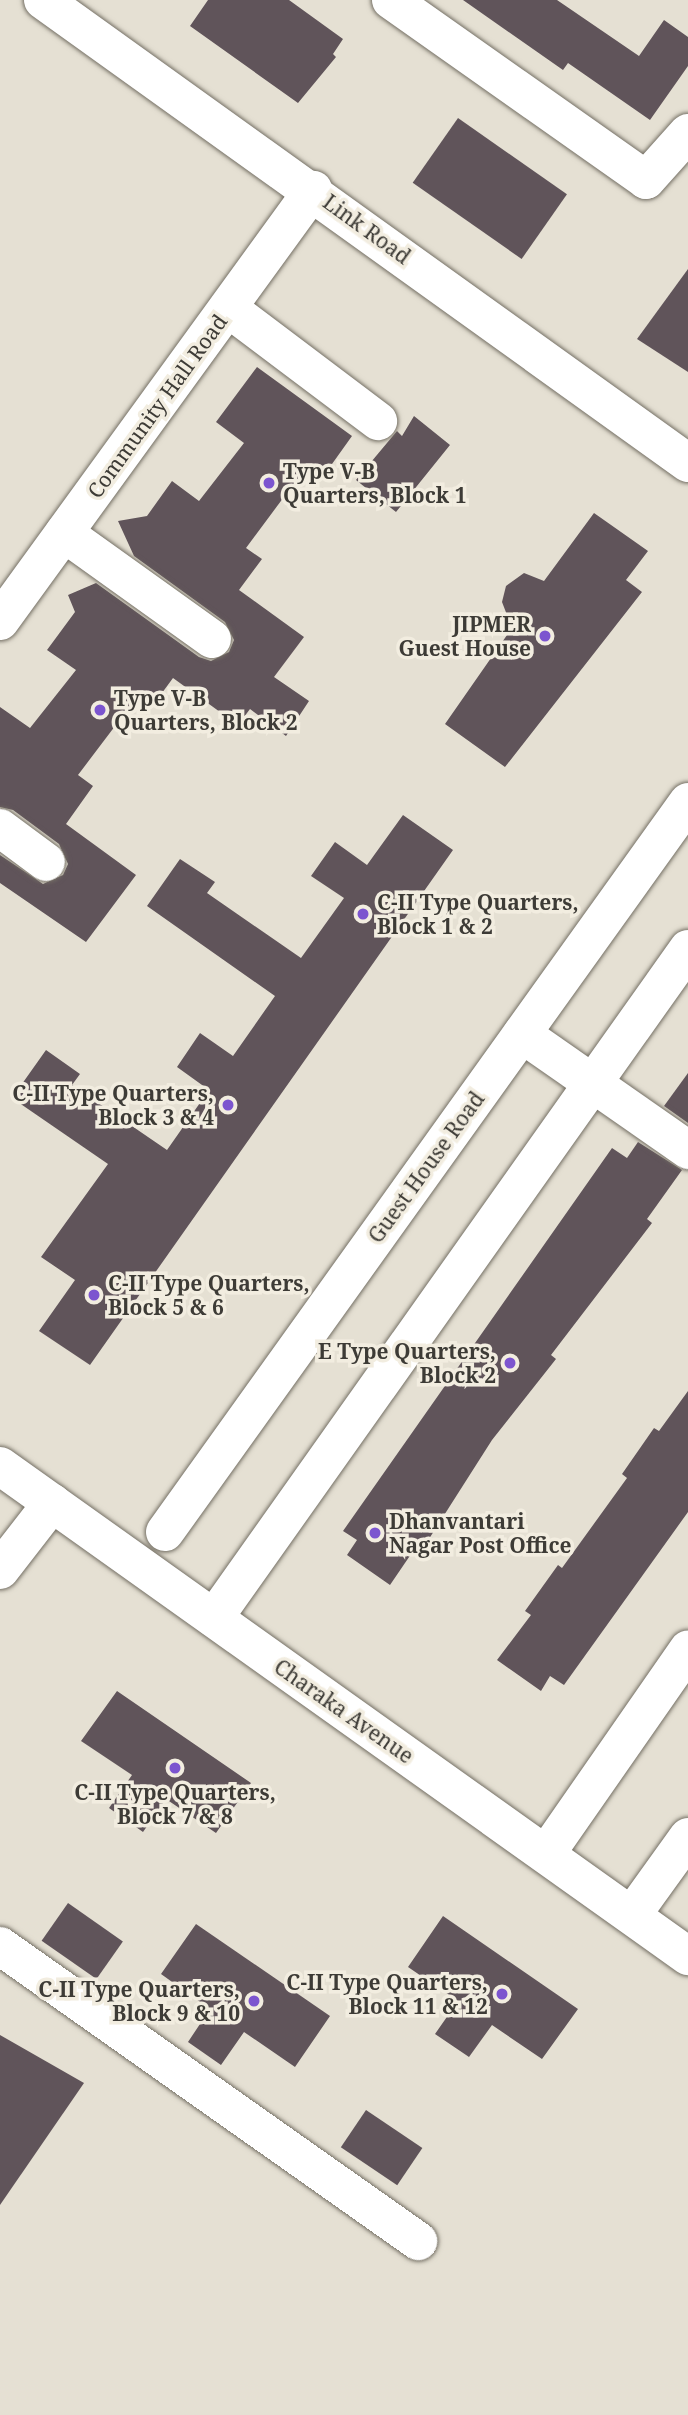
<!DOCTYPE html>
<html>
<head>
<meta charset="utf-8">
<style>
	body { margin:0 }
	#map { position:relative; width:688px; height:2415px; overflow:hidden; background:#e5e0d3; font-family:"Noto Serif",serif }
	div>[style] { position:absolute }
	.building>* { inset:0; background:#60545a; transform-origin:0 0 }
	.roads { filter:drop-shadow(0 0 2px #746f64) drop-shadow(0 0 2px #746f64) }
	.minor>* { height:38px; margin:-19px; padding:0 19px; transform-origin:19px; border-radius:19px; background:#fff }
	.dots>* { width:19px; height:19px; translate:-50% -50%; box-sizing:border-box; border:4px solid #f2ede0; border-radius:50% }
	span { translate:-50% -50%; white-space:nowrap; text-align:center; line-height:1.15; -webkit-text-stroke:7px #f2ede0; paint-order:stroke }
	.street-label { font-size:21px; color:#3d3b36 }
	.poi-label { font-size:21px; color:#3d3b36; font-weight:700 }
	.left { translate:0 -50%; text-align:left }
	.right { translate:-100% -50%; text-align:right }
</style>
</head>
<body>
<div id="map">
	<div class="building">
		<i style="clip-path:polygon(208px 0,289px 0,343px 39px,333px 54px,336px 57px,298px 103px,190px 26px)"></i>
		<i style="clip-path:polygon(463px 0,557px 0,639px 56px,664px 20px,688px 37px,688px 66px,650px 120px,568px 63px,563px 70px)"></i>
		<i style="left:458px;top:118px;width:133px;height:79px;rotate:35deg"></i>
		<i style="clip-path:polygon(688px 269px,688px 372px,637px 339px)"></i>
		<i style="clip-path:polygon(257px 367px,352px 436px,317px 485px,301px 474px,246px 548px,262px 559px,239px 590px,304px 637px,274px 677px,309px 701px,286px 736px,250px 709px,238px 725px,173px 678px,148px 712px,134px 701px,78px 775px,93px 786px,66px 824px,136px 875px,86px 942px,0 883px,0 855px,43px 884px,63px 875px,68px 864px,59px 844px,13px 810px,0 807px,0 707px,30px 728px,76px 670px,47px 650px,75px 612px,68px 595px,96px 583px,199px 657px,211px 661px,229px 652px,234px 640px,225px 622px,134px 556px,118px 521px,147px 516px,172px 481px,199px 501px,244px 443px,216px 422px)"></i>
		<i style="clip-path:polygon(414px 416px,450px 445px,396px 512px,356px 480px,397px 431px,402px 436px)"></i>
		<i style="clip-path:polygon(594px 513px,648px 551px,626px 580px,642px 592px,505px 767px,445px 724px,512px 628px,502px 602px,506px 586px,524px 573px,544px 581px)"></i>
		<i style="clip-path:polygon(403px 815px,453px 850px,90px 1365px,39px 1331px,75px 1280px,41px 1257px,108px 1164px,12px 1098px,46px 1050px,80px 1074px,72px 1085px,167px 1150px,209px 1090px,177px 1067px,200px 1033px,233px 1056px,275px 996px,147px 906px,180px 859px,215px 882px,207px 893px,301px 958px,344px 898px,311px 876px,335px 842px,367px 865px)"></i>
		<i style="clip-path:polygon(688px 1073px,688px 1123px,664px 1106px)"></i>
		<i style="clip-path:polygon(638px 1142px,682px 1170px,647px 1219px,652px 1223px,551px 1355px,556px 1359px,492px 1440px,427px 1542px,422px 1538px,390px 1585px,347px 1555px,357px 1540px,343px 1531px,612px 1148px,627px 1158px)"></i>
		<i style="clip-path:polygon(688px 1391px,688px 1512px,564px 1685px,550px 1676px,541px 1691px,497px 1660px,531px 1615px,525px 1611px,558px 1565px,562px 1568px,627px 1478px,622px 1474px,654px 1428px,659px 1431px)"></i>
		<i style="clip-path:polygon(117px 1691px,251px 1783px,216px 1833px,166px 1799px,143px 1832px,109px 1808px,132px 1775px,81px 1741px)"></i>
		<i style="left:68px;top:1903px;width:67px;height:46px;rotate:35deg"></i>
		<i style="clip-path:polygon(443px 1916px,578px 2009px,542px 2059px,492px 2025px,469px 2057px,435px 2034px,458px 2001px,408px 1967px)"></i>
		<i style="clip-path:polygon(196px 1924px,330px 2016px,295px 2067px,244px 2032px,221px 2065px,188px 2042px,210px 2009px,161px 1974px)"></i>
		<i style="clip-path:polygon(0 2035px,84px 2083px,0 2205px)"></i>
		<i style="left:366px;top:2110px;width:68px;height:45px;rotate:34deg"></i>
	</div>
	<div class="roads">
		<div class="minor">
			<i style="left:43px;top:0;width:794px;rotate:35.67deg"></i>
			<i style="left:391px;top:0;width:312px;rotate:35.2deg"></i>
			<i style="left:646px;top:180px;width:63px;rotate:-48.2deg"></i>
			<i style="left:228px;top:308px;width:188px;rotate:37deg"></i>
			<i style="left:64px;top:533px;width:182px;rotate:35.6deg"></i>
			<i style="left:0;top:621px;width:533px;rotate:-54.01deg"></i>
			<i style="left:0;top:828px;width:57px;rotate:36.5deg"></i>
			<i style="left:522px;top:1034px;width:203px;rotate:34.9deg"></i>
			<i style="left:0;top:1466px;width:845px;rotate:35.46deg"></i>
			<i style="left:165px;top:1532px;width:898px;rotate:-54.38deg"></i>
			<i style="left:0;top:1570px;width:85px;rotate:-52.2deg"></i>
			<i style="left:214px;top:1618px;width:820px;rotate:-54.68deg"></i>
			<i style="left:546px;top:1854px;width:249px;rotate:-55.2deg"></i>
			<i style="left:632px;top:1915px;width:96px;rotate:-54.3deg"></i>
			<i style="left:0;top:1946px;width:512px;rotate:35.21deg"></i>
		</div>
	</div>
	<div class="dots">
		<i style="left:269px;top:483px;background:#7c55cf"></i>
		<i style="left:545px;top:636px;background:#7c55cf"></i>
		<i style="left:100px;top:710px;background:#7c55cf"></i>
		<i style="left:363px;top:914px;background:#7c55cf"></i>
		<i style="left:228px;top:1105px;background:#7c55cf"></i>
		<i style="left:94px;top:1295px;background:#7c55cf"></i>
		<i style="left:510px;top:1363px;background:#7c55cf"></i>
		<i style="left:375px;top:1533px;background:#7c55cf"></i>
		<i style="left:175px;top:1768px;background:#7c55cf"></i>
		<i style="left:502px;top:1994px;background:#7c55cf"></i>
		<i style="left:254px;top:2001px;background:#7c55cf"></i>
	</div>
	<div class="street-label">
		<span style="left:367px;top:229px;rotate:36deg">Link Road</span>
		<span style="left:157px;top:406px;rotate:-54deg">Community Hall Road</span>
		<span style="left:426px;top:1167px;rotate:-54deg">Guest House Road</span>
		<span style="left:344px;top:1711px;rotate:35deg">Charaka Avenue</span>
	</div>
	<div class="poi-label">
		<span class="left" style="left:283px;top:483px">Type V-B<br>Quarters, Block 1</span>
		<span class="right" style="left:531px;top:636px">JIPMER<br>Guest House</span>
		<span class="left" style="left:114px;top:710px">Type V-B<br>Quarters, Block 2</span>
		<span class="left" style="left:377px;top:914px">C-II Type Quarters,<br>Block 1 &amp; 2</span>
		<span class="right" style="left:214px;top:1105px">C-II Type Quarters,<br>Block 3 &amp; 4</span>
		<span class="left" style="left:108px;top:1295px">C-II Type Quarters,<br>Block 5 &amp; 6</span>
		<span class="right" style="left:496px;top:1363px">E Type Quarters,<br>Block 2</span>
		<span class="left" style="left:389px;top:1533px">Dhanvantari<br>Nagar Post Office</span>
		<span style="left:175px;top:1804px">C-II Type Quarters,<br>Block 7 &amp; 8</span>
		<span class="right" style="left:488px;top:1994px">C-II Type Quarters,<br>Block 11 &amp; 12</span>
		<span class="right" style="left:240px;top:2001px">C-II Type Quarters,<br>Block 9 &amp; 10</span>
	</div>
</div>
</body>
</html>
